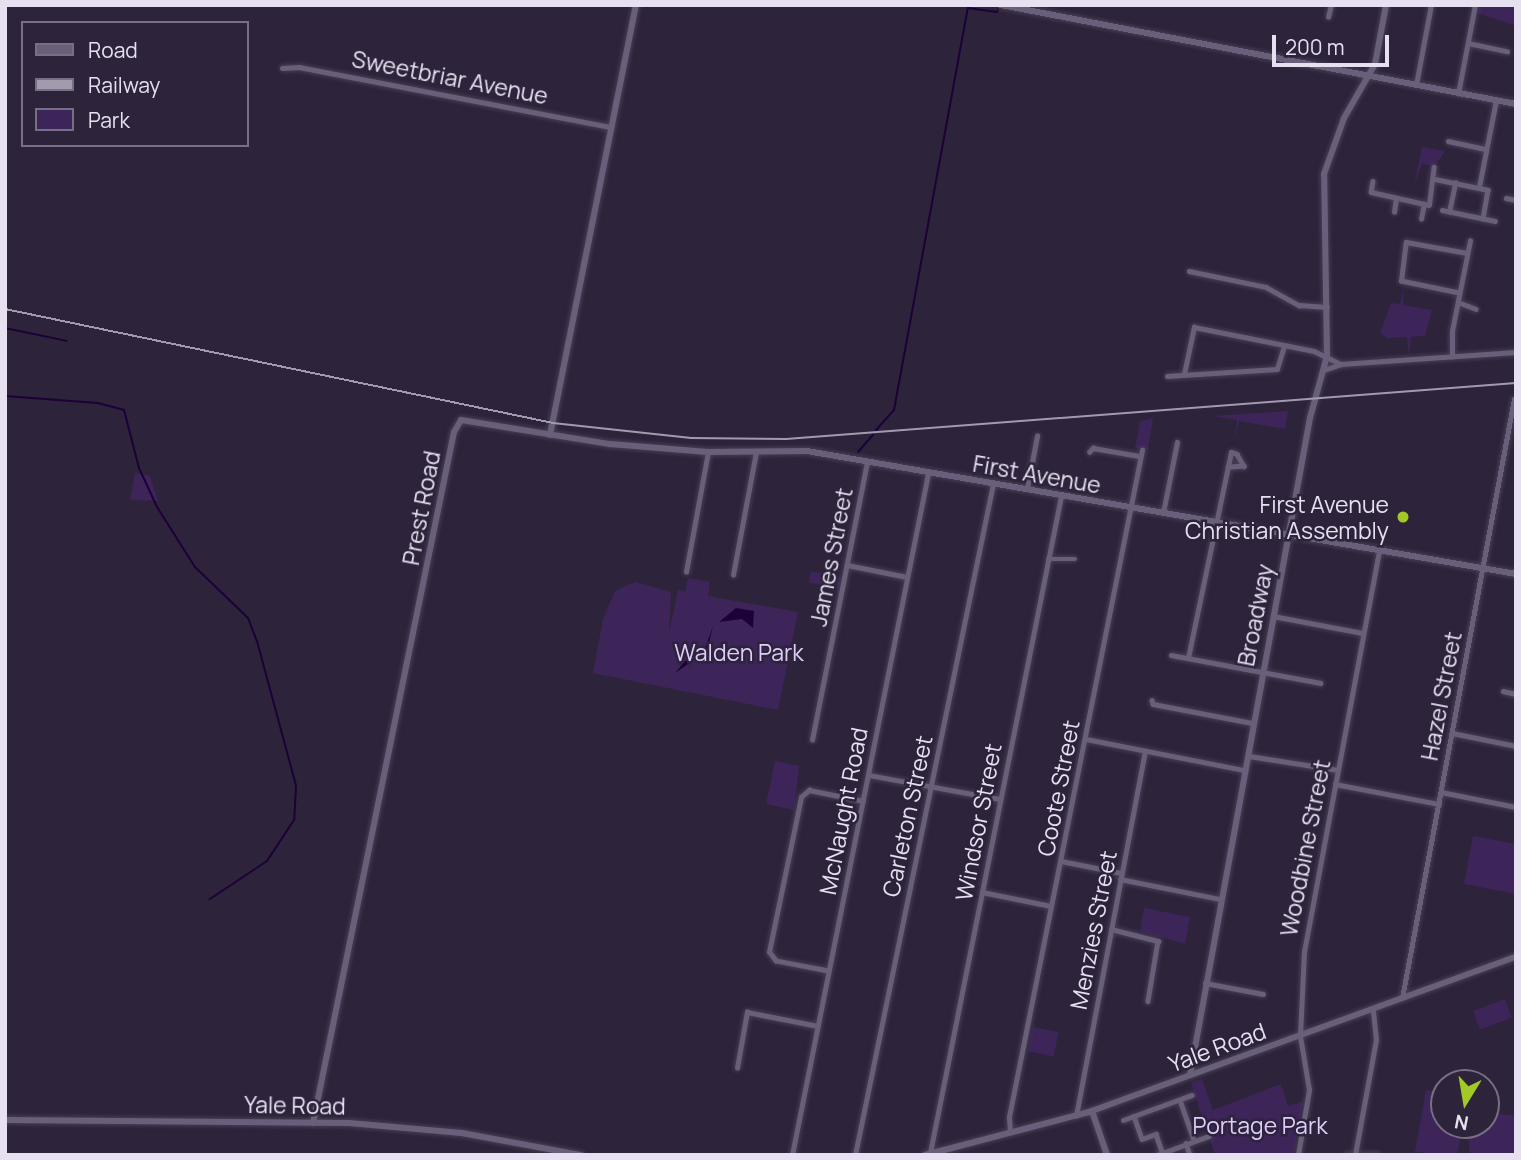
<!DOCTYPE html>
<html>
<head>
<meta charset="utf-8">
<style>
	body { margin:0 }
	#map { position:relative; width:1521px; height:1160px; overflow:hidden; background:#2d233b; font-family:Manrope,sans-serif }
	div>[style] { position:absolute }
	.green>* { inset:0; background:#3d255a; transform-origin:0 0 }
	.water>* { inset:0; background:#1d0037 }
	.stream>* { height:2px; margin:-1px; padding:0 1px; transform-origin:1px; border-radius:1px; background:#1d0037 }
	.roads { filter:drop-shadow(0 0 2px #473f53) drop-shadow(0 0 2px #473f53) }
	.street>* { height:4.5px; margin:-2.25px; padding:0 2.25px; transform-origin:2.25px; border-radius:2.25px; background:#695f7a }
	.secondary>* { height:6px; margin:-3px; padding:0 3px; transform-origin:3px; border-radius:3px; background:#695f7a }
	.rail>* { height:2px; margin:-1px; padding:0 1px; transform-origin:1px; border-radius:1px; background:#a29bad }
	.dots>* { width:19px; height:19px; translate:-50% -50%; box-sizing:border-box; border:4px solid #2d233b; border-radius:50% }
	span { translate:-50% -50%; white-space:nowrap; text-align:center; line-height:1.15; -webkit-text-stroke:5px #2d233b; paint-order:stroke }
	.street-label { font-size:23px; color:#e6e0f0 }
	.poi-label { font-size:23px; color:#e6e0f0 }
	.right { translate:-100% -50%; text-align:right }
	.park-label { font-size:23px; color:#decdfa }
	.frame { position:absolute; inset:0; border:7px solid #e6e0f0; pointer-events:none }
	.legend { position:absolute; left:21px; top:21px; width:228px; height:126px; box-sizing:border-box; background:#2d233b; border:2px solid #776f83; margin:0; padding:9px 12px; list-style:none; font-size:21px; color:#e6e0f0 }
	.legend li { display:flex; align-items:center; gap:14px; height:35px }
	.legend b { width:35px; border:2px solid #776f83 }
	.north { position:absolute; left:1430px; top:1069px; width:70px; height:70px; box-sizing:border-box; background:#2d233b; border:2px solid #776f83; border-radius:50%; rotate:191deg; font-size:19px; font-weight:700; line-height:28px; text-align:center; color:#e6e0f0 }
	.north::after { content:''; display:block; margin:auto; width:24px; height:32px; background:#a3c926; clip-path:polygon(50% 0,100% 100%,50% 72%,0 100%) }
	.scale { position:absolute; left:1272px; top:35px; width:117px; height:32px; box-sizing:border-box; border:4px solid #e6e0f0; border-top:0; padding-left:9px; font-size:21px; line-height:24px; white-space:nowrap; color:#e6e0f0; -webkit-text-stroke:5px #2d233b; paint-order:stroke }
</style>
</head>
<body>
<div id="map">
	<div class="green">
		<i style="clip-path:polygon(1479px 5px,1516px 5px,1516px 26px,1478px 13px)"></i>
		<i style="clip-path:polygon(1422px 147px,1445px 151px,1435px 166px,1422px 164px,1414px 186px)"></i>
		<i style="clip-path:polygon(1404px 285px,1403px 305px,1432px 310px,1425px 336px,1411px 337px,1409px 357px,1407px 337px,1387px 338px,1380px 333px,1391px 303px,1400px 304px)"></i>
		<i style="clip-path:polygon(1288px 411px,1285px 429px,1239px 421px,1234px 443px,1237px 420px,1213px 416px)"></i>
		<i style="clip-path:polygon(1153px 418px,1148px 450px,1135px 448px,1140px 421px)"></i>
		<i style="clip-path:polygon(135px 473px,150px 476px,158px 501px,130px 500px)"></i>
		<i style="left:811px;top:571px;width:31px;height:12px;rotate:11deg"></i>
		<i style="clip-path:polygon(688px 578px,710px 582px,708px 596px,798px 612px,778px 710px,593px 673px,603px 619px,615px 591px,635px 582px,671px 592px,669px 632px,678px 590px,685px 591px)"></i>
		<i style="clip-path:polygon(775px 761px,799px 766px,794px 810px,766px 804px)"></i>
		<i style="clip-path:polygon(1473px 836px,1516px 844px,1516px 894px,1464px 884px)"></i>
		<i style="clip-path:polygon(1144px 908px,1190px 917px,1185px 944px,1140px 931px)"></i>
		<i style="left:1505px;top:999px;width:20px;height:34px;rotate:70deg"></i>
		<i style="left:1033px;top:1027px;width:26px;height:25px;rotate:11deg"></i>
		<i style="clip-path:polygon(1202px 1079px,1213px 1110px,1281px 1084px,1288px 1106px,1303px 1101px,1293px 1155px,1215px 1155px,1191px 1083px)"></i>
		<i style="clip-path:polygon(1426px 1090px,1444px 1093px,1444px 1125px,1463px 1125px,1457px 1155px,1415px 1152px)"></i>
		<i style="clip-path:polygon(1486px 1112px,1516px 1116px,1516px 1155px,1472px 1155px,1469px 1150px,1468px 1127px,1486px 1125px)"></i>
	</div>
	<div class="water">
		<i style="clip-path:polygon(736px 608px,754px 611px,753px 628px,742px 619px,719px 622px)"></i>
		<i style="clip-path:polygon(713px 626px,707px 651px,675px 673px,693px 652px,706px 646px)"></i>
	</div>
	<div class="stream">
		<i style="left:5px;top:328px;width:63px;rotate:11.8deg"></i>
		<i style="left:5px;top:396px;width:93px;rotate:4.3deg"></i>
		<i style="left:98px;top:403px;width:27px;rotate:15deg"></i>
		<i style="left:124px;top:410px;width:60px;rotate:75.5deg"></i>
		<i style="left:139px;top:468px;width:43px;rotate:65.2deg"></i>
		<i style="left:157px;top:507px;width:71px;rotate:57.7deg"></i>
		<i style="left:195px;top:567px;width:74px;rotate:43.9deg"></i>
		<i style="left:248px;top:618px;width:25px;rotate:69deg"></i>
		<i style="left:257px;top:641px;width:150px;rotate:74.9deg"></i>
		<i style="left:296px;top:786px;width:34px;rotate:93deg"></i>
		<i style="left:294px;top:820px;width:49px;rotate:123.4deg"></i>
		<i style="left:267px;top:861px;width:69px;rotate:146.3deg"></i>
		<i style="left:876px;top:430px;width:27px;rotate:-48deg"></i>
		<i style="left:894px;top:410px;width:409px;rotate:-79.6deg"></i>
		<i style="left:968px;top:8px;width:29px;rotate:8deg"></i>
		<i style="left:997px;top:12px;width:4px;rotate:-76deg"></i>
		<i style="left:858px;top:452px;width:23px;rotate:-49deg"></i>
	</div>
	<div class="roads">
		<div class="street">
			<i style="left:1328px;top:17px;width:12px;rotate:-76deg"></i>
			<i style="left:1468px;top:43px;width:40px;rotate:12deg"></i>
			<i style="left:282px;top:68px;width:17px;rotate:-3deg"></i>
			<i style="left:299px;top:67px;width:318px;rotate:10.9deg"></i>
			<i style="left:1416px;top:85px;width:81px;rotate:-79.4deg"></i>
			<i style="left:1458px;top:94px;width:91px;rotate:-79.2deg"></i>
			<i style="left:1448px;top:141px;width:39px;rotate:12deg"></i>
			<i style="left:1435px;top:179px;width:54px;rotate:11.7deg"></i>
			<i style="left:1488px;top:190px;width:29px;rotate:100deg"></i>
			<i style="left:1373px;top:181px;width:11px;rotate:100deg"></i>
			<i style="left:1371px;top:192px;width:59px;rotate:12.6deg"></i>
			<i style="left:1429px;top:205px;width:38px;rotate:-83deg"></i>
			<i style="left:1479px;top:187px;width:89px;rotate:-78.9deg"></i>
			<i style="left:1506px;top:198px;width:10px;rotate:11deg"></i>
			<i style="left:1442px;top:210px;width:54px;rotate:11.7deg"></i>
			<i style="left:1394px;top:212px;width:14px;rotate:-82deg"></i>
			<i style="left:1449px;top:212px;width:30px;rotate:-78deg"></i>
			<i style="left:1421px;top:219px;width:15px;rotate:-79deg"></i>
			<i style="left:1189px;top:271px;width:79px;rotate:11.7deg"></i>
			<i style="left:1266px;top:287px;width:38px;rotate:29deg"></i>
			<i style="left:1299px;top:305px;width:28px;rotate:4deg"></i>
			<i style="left:1459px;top:293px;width:59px;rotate:-168.3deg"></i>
			<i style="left:1401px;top:281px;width:39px;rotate:-83deg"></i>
			<i style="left:1406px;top:242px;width:62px;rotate:10.2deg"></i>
			<i style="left:1458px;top:302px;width:19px;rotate:21deg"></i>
			<i style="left:1452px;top:357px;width:26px;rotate:-90deg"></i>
			<i style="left:1452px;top:331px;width:92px;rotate:-78.7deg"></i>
			<i style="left:1324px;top:370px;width:18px;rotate:-19deg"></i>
			<i style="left:1341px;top:364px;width:175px;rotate:-3.9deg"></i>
			<i style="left:1184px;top:374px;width:48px;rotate:-78deg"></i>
			<i style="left:1194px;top:327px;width:122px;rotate:11.3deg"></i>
			<i style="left:1314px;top:351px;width:30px;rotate:26deg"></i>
			<i style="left:1167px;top:376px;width:110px;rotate:-3.6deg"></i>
			<i style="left:1277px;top:369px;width:24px;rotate:-73deg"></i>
			<i style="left:1089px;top:452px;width:6px;rotate:-45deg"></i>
			<i style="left:1093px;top:448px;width:48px;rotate:9.7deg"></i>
			<i style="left:1027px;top:489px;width:54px;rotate:-79.3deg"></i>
			<i style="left:1163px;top:513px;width:72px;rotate:-78.8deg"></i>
			<i style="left:1048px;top:559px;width:27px"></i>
			<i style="left:847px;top:565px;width:61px;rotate:11.3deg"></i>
			<i style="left:686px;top:572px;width:122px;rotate:-79.6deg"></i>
			<i style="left:733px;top:575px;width:125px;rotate:-79.4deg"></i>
			<i style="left:1273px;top:616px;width:92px;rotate:10.7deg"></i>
			<i style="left:1171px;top:655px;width:152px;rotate:10.6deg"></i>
			<i style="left:1188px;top:658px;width:210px;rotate:-78.2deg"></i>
			<i style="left:1231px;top:452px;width:6px;rotate:18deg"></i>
			<i style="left:1237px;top:454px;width:14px;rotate:60deg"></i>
			<i style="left:1244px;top:466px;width:16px;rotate:176deg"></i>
			<i style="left:1503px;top:691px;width:13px;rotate:13deg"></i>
			<i style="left:1152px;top:700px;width:4px;rotate:76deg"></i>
			<i style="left:1153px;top:704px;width:102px;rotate:10.8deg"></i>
			<i style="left:1452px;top:733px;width:65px;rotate:11.5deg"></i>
			<i style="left:1086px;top:739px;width:161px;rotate:11.1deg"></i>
			<i style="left:812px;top:740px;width:282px;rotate:-78.8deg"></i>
			<i style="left:1249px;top:756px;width:90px;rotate:8.9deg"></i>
			<i style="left:869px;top:775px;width:133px;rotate:10.4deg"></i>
			<i style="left:1335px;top:784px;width:106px;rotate:10.9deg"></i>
			<i style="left:1441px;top:792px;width:76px;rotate:11.3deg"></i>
			<i style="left:1061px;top:861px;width:61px;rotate:11.3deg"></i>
			<i style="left:1120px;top:879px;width:102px;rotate:11.3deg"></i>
			<i style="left:982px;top:892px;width:70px;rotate:11.5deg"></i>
			<i style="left:1111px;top:929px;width:49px;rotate:14.3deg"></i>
			<i style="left:1158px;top:941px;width:61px;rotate:99.5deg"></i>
			<i style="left:828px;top:971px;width:53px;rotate:-169.1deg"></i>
			<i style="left:776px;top:961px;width:11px;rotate:-128deg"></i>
			<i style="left:769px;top:952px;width:158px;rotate:-78.3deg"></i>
			<i style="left:801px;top:797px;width:11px;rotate:-41deg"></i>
			<i style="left:809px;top:790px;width:55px;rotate:11.5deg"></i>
			<i style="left:1205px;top:983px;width:59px;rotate:10.7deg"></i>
			<i style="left:1402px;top:998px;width:609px;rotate:-79.41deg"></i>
			<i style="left:737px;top:1068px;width:57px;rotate:-79.9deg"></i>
			<i style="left:747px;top:1012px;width:72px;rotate:11.2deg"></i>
			<i style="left:1180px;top:1100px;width:42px;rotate:70.7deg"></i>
			<i style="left:1076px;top:1116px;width:371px;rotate:-79.3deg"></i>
			<i style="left:1134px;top:1116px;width:24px;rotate:71deg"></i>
			<i style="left:1142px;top:1139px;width:15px;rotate:-20deg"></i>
			<i style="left:1156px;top:1134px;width:18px;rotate:71deg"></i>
			<i style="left:1123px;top:1120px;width:73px;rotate:-19.9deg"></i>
			<i style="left:1010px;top:1132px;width:15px;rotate:-94deg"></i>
			<i style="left:1009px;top:1117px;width:680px;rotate:-78.72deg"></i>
			<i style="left:1186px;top:1143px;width:13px;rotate:72deg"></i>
			<i style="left:930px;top:1153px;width:670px;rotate:-78.72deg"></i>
			<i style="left:792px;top:1155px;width:694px;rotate:-78.71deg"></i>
			<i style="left:855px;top:1155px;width:685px;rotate:-78.38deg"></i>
			<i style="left:1157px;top:1155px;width:55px;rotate:-20.1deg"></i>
			<i style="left:1298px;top:1155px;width:66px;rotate:-80.4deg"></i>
			<i style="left:1309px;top:1090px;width:55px;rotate:-99.5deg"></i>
			<i style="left:1300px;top:1036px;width:84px;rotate:-87.3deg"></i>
			<i style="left:1304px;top:952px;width:409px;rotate:-79.4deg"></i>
			<i style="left:1346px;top:1155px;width:33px"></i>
			<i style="left:1355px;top:1155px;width:117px;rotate:-79.7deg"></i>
			<i style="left:1376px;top:1040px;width:30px;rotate:-96deg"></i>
		</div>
		<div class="secondary">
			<i style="left:1001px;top:5px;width:524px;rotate:10.88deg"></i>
			<i style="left:550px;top:435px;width:439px;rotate:-78.7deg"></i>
			<i style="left:1190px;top:1075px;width:668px;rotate:-79.65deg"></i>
			<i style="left:1310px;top:418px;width:64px;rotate:-74.7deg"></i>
			<i style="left:1327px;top:356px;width:182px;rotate:-90.9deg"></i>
			<i style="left:1324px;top:174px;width:59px;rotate:-70.3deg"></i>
			<i style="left:1344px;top:118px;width:62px;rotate:-60.1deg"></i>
			<i style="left:1375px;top:64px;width:60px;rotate:-79.4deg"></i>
			<i style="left:1092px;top:1111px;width:46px;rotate:71.2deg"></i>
			<i style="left:5px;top:1120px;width:344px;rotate:0.5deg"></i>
			<i style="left:349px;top:1123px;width:113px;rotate:5.1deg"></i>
			<i style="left:462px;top:1133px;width:121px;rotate:10.5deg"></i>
			<i style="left:313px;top:1123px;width:705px;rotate:-78.47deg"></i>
			<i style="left:454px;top:432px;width:14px;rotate:-60deg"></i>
			<i style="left:461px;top:420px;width:151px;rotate:9.2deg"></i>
			<i style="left:610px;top:444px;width:98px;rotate:4.7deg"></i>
			<i style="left:708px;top:452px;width:99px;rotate:-0.6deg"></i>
			<i style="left:807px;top:451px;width:720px;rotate:9.84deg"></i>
			<i style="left:925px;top:1155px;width:170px;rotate:-14.7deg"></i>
			<i style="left:1089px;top:1112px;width:454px;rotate:-20deg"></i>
		</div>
	</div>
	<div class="rail">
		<i style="left:5px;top:309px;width:560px;rotate:11.75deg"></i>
		<i style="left:553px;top:423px;width:139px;rotate:6.2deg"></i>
		<i style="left:691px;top:438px;width:95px;rotate:0.6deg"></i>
		<i style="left:786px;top:439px;width:732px;rotate:-4.39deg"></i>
	</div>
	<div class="dots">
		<i style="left:1403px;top:517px;background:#a3c926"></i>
	</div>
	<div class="street-label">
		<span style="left:450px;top:77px;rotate:11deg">Sweetbriar Avenue</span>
		<span style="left:1037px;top:474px;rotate:10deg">First Avenue</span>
		<span style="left:421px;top:508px;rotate:-79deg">Prest Road</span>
		<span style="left:831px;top:557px;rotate:-79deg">James Street</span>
		<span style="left:1255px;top:615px;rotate:-79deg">Broadway</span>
		<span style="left:1441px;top:696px;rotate:-79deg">Hazel Street</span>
		<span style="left:1058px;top:788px;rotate:-79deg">Coote Street</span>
		<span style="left:843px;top:811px;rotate:-79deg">McNaught Road</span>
		<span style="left:907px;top:816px;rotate:-78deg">Carleton Street</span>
		<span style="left:978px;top:822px;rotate:-79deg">Windsor Street</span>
		<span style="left:1305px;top:848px;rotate:-79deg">Woodbine Street</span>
		<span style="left:1093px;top:930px;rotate:-79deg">Menzies Street</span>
		<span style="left:1217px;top:1047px;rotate:-20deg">Yale Road</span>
		<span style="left:295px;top:1105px;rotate:1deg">Yale Road</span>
	</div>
	<div class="poi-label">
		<span class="right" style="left:1389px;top:517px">First Avenue<br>Christian Assembly</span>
	</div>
	<div class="park-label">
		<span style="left:739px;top:652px">Walden Park</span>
		<span style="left:1260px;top:1125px">Portage Park</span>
	</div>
	<div class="frame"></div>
	<ul class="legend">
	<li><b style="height:9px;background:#695f7a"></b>Road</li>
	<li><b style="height:9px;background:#a29bad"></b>Railway</li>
	<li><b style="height:19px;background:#3d255a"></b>Park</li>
	</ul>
	<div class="north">N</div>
	<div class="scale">200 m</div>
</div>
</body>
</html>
